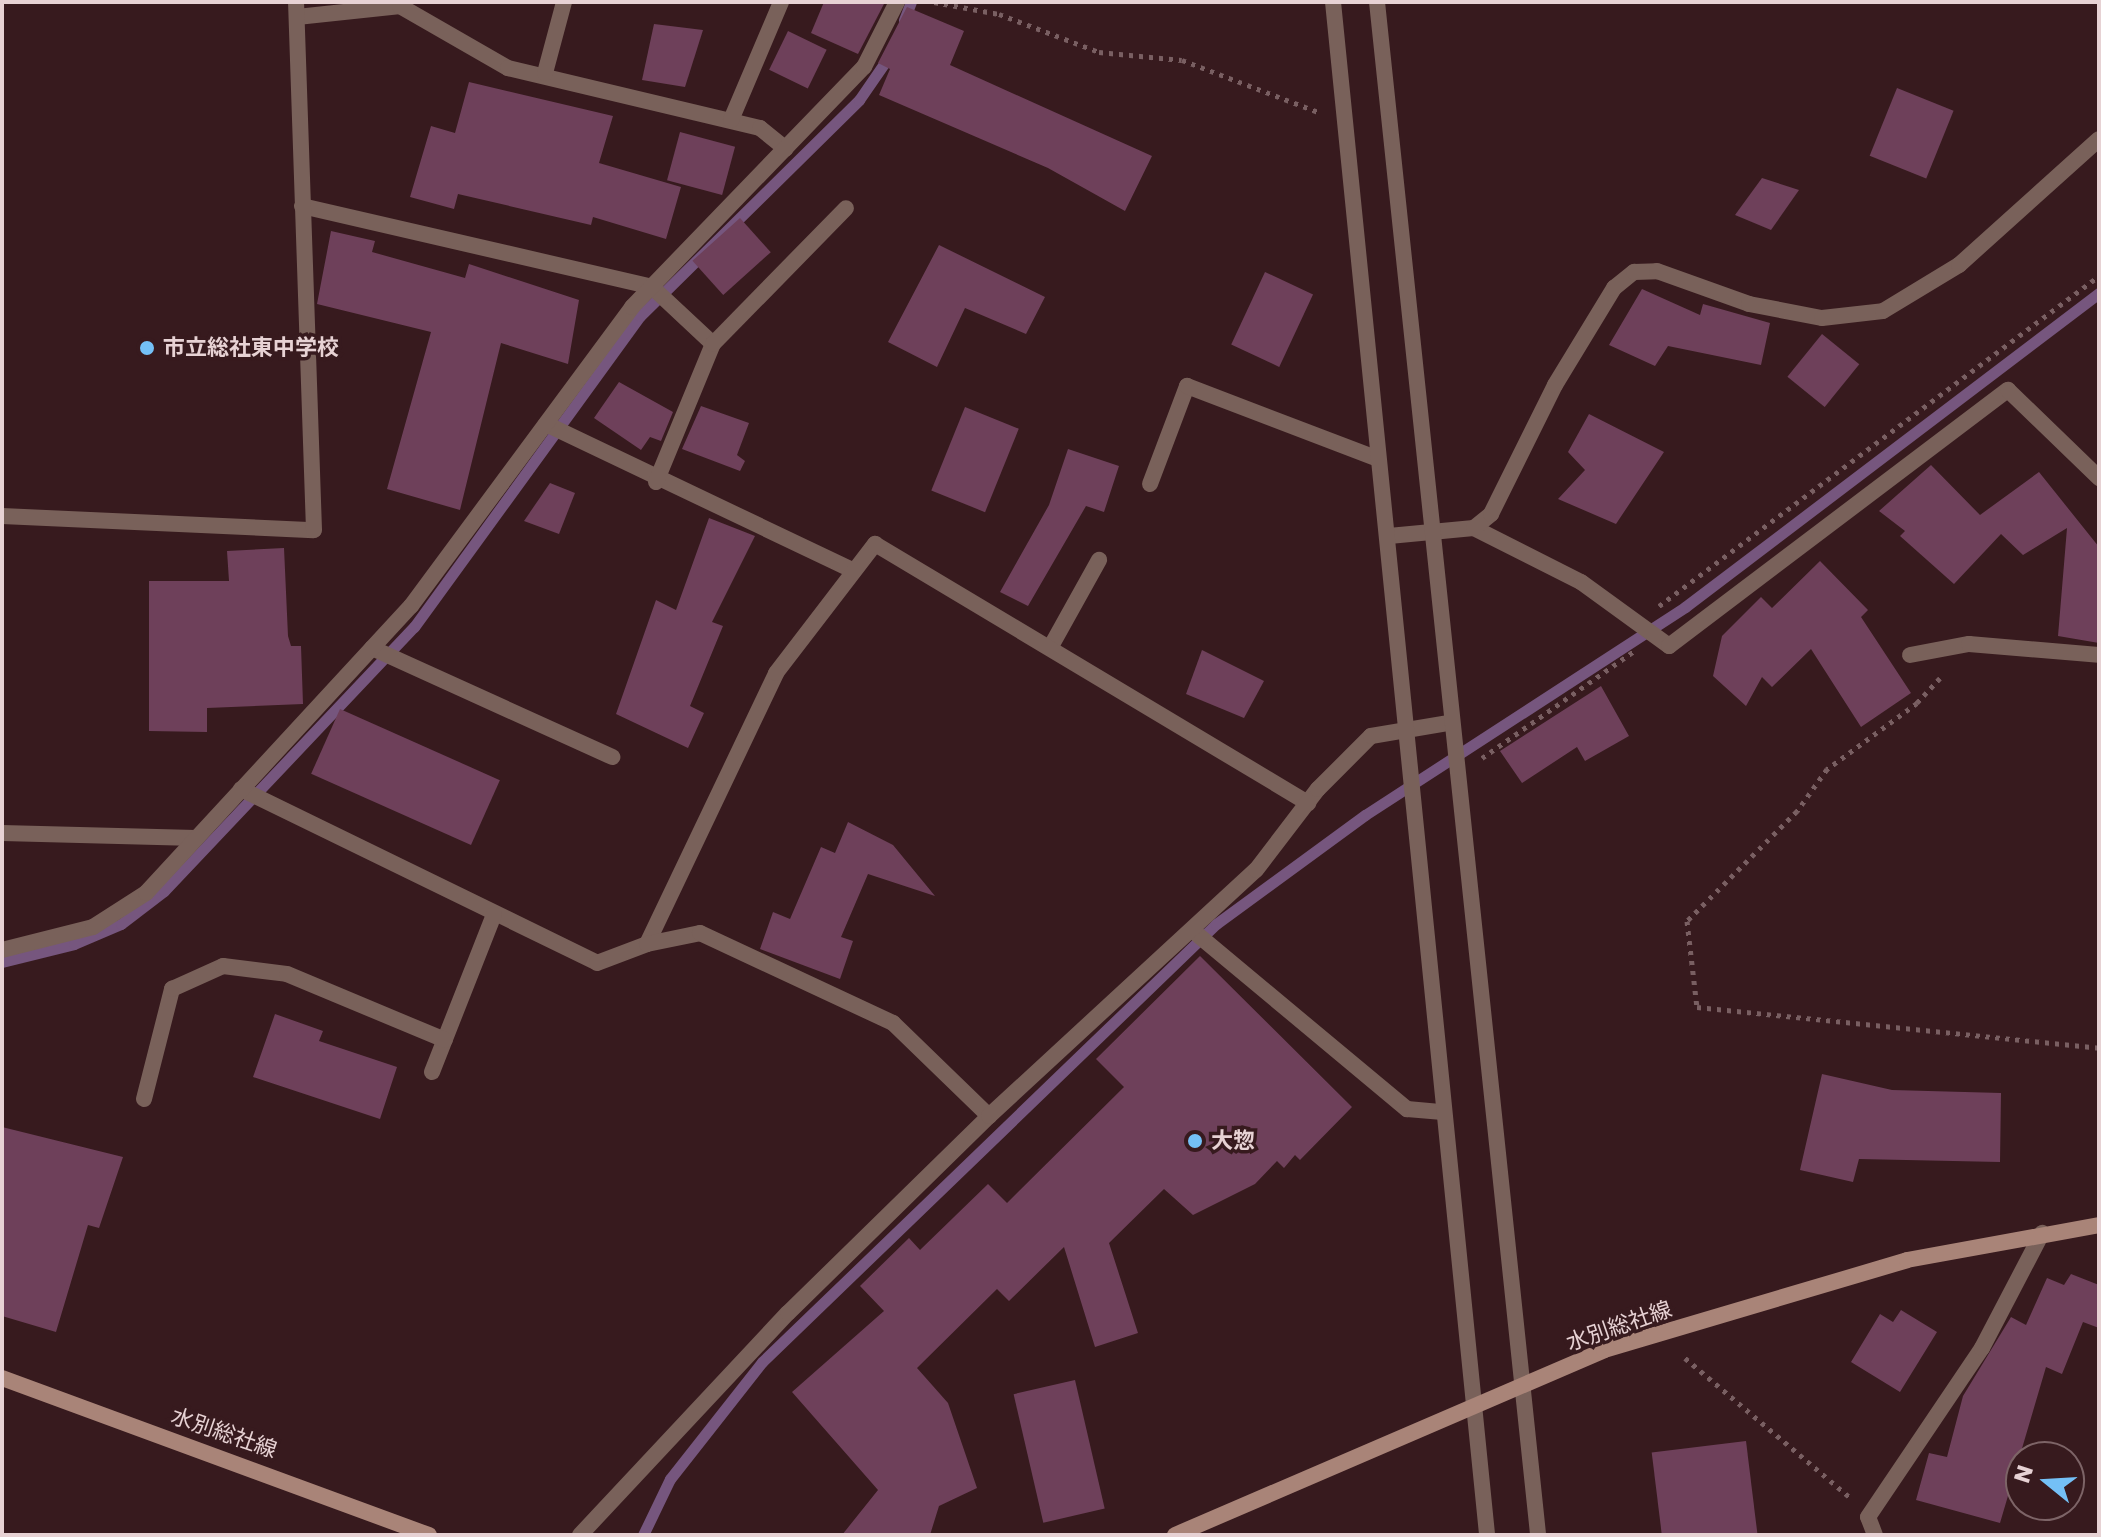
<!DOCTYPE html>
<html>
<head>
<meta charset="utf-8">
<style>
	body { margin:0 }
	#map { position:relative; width:2101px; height:1537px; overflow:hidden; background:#371a1e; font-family:Poppins,"Noto Sans JP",sans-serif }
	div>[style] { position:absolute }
	.stream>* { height:11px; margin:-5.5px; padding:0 5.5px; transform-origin:5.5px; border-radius:5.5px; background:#76567e }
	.building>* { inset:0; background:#6e405a; transform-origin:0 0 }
	.path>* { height:5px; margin-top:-2.5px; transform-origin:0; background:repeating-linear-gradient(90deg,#795f62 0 4px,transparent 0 10px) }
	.minor>* { height:16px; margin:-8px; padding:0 8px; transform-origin:8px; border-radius:8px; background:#79615a }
	.tertiary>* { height:16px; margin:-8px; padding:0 8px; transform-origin:8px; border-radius:8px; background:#79615a }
	.secondary>* { height:16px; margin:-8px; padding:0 8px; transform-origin:8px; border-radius:8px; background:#a98478 }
	.dots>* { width:22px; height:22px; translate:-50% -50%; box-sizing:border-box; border:4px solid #371a1e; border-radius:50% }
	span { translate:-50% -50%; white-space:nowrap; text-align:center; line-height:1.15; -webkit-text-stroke:7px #371a1e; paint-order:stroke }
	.poi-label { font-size:22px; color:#e7d2d4; font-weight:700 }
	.left { translate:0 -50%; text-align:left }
	.street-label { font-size:22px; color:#e7d2d4 }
	.frame { position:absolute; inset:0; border:4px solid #e7d2d4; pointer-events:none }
	.north { position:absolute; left:2005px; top:1441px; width:80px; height:80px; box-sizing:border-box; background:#371a1e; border:2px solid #7d6467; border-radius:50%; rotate:288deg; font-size:22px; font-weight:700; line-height:32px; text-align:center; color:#e7d2d4 }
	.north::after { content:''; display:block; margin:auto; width:28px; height:36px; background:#74c0f6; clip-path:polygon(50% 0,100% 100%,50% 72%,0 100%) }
</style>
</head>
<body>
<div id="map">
	<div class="stream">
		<i style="left:904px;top:20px;width:19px;rotate:-69deg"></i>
		<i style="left:2px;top:962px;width:74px;rotate:-14deg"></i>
		<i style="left:74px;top:944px;width:51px;rotate:-23.1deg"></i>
		<i style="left:121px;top:924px;width:54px;rotate:-37.5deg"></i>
		<i style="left:164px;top:891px;width:364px;rotate:-46.6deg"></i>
		<i style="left:414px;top:627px;width:384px;rotate:-54deg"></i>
		<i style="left:640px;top:316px;width:308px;rotate:-44.6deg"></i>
		<i style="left:859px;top:100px;width:55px;rotate:-55.4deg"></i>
		<i style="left:643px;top:1535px;width:62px;rotate:-64.3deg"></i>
		<i style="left:670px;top:1479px;width:149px;rotate:-51.8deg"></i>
		<i style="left:762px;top:1362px;width:631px;rotate:-43.97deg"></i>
		<i style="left:1216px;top:924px;width:185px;rotate:-36.2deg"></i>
		<i style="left:1365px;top:815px;width:382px;rotate:-33deg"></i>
		<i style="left:1685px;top:607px;width:520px;rotate:-37.18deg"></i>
	</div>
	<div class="building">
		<i style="clip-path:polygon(824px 2px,885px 2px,858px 54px,811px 33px)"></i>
		<i style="clip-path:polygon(907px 7px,964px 31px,950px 65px,1152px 156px,1125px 211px,1048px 168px,879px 95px,890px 69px,878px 63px)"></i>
		<i style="clip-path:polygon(654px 24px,703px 30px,685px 87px,642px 80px)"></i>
		<i style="left:788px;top:31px;width:43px;height:43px;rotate:26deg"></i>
		<i style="clip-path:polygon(469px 82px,613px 116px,599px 163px,681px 187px,666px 239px,593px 217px,591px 225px,458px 194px,454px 209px,410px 197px,431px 126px,455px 133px)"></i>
		<i style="left:1897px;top:88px;width:61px;height:73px;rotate:22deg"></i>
		<i style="left:680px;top:132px;width:57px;height:50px;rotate:15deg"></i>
		<i style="clip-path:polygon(1762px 178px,1799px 190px,1771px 230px,1735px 215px)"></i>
		<i style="left:740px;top:218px;width:46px;height:64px;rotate:48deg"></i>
		<i style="clip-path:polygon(331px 231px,375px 241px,372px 252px,465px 278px,469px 264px,579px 300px,568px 364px,501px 343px,460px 510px,387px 489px,431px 332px,317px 304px)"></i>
		<i style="clip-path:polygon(939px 245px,1045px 297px,1026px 334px,965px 308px,937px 367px,888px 342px)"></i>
		<i style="left:1265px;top:272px;width:53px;height:80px;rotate:25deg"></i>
		<i style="clip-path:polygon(1642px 289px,1700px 315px,1703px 304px,1770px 323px,1761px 365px,1668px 346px,1655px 366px,1609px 345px)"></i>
		<i style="left:1822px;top:334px;width:48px;height:55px;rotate:39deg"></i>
		<i style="clip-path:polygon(619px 382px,673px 412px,661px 441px,650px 437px,641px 450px,594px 418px)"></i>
		<i style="clip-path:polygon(701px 406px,749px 423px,737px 455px,745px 461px,740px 471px,682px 449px)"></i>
		<i style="left:965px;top:407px;width:58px;height:90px;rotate:22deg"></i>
		<i style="clip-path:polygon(1589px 414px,1664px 452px,1616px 524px,1558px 499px,1585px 470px,1568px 452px)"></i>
		<i style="clip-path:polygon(1068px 449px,1119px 466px,1104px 512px,1086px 506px,1028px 606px,1000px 592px,1049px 505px)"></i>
		<i style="clip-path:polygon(1931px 465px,1980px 515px,2039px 472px,2099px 547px,2099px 643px,2058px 636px,2067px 528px,2023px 555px,2001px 534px,1954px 584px,1900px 536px,1905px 531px,1879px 511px)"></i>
		<i style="clip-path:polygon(550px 483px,575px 493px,559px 534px,524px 521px)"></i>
		<i style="clip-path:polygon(709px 518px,755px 536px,712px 622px,723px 626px,690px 706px,704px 713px,688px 748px,616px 714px,656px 600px,676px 610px)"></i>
		<i style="clip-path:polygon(284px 548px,288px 636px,291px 646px,301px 646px,303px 704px,207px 708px,207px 732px,149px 731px,149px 581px,229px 581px,227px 551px)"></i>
		<i style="clip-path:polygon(1820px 561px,1868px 610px,1861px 617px,1911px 693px,1861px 727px,1811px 649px,1772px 687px,1762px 677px,1746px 706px,1713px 676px,1722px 636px,1761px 597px,1772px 608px)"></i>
		<i style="clip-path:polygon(1202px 650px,1264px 681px,1244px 718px,1186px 694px)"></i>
		<i style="clip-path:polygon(1601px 686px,1629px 736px,1585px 761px,1577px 747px,1522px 783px,1500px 751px)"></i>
		<i style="left:340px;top:709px;width:175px;height:71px;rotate:24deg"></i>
		<i style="clip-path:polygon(848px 822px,893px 845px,935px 896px,868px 874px,841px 937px,853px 941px,840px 979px,760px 949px,773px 912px,790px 919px,821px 847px,835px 853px)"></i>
		<i style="clip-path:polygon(1200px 956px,1352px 1107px,1300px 1160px,1295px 1155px,1284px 1168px,1277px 1161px,1255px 1184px,1193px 1215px,1164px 1189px,1109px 1243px,1138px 1333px,1095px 1347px,1064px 1247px,1009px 1301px,997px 1289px,917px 1368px,948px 1403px,977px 1488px,939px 1506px,930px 1535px,842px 1535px,878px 1490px,792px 1392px,884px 1311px,860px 1286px,909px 1238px,920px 1250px,988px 1184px,1007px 1203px,1124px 1087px,1096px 1059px)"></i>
		<i style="clip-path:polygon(275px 1014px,323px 1031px,319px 1041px,397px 1067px,380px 1119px,253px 1077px)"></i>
		<i style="clip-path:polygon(1822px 1074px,1892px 1090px,2001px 1093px,2000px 1162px,1859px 1159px,1853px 1182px,1800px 1170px)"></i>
		<i style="clip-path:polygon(2px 1127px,123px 1157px,99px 1228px,88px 1225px,56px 1332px,2px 1316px)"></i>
		<i style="clip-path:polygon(2071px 1274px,2099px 1285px,2099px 1328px,2083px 1322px,2062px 1374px,2046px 1367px,2000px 1523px,1916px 1500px,1929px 1453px,1947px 1457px,1963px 1396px,2011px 1317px,2026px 1325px,2047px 1278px,2064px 1285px)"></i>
		<i style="clip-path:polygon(1901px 1310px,1937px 1332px,1900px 1392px,1851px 1362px,1880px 1314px,1893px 1322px)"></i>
		<i style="left:1075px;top:1380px;width:132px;height:63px;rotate:77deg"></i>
		<i style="left:1746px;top:1441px;width:95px;height:95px;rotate:83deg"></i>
	</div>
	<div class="path">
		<i style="left:934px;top:2px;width:66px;rotate:10.5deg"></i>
		<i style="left:999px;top:14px;width:107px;rotate:20.8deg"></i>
		<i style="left:1099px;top:52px;width:83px;rotate:5.5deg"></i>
		<i style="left:1182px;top:60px;width:149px;rotate:20.9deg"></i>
		<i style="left:1659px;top:606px;width:550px;rotate:-36.87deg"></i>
		<i style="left:1940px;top:678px;width:34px;rotate:133deg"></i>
		<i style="left:1917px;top:703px;width:112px;rotate:143.7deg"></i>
		<i style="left:1827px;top:769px;width:52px;rotate:125.5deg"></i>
		<i style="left:1797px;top:811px;width:156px;rotate:135deg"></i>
		<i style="left:1687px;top:921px;width:87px;rotate:83.4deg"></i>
		<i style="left:1697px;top:1007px;width:404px;rotate:5.8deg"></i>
		<i style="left:1482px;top:758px;width:186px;rotate:-35.1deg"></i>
		<i style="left:1685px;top:1358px;width:219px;rotate:40.2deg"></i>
	</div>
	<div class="minor">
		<i style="left:297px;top:17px;width:104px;rotate:-6.1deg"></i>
		<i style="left:400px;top:6px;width:125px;rotate:29.9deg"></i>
		<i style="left:508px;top:68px;width:259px;rotate:13.4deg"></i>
		<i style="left:760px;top:128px;width:33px;rotate:39deg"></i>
		<i style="left:545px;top:73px;width:73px;rotate:-75deg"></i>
		<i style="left:731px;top:120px;width:128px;rotate:-67deg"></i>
		<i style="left:302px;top:206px;width:359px;rotate:13deg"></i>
		<i style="left:652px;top:287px;width:83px;rotate:43.1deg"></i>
		<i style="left:546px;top:424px;width:341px;rotate:25.5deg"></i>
		<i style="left:656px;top:482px;width:149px;rotate:-67.6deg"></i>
		<i style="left:713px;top:344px;width:190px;rotate:-45.6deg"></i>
		<i style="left:1150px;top:484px;width:105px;rotate:-69.3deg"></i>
		<i style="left:1187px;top:386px;width:204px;rotate:20.9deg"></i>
		<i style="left:2px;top:516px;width:312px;rotate:2.6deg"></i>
		<i style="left:314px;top:530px;width:528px;rotate:-91.95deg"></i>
		<i style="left:1474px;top:528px;width:120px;rotate:26.8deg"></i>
		<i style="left:1581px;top:582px;width:109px;rotate:36deg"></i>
		<i style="left:1669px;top:646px;width:425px;rotate:-37.1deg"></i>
		<i style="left:2008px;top:390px;width:127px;rotate:44deg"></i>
		<i style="left:1389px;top:536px;width:85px;rotate:-5.4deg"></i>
		<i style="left:1474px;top:528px;width:22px;rotate:-39deg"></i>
		<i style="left:1491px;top:514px;width:144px;rotate:-63.6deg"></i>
		<i style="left:1555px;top:385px;width:114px;rotate:-58.7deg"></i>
		<i style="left:1614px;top:288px;width:26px;rotate:-39deg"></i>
		<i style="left:1634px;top:272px;width:23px;rotate:-2deg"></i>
		<i style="left:1657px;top:271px;width:98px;rotate:19.7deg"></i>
		<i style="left:1749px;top:304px;width:74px;rotate:10.9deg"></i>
		<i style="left:1822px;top:318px;width:61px;rotate:-6.5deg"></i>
		<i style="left:1883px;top:311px;width:89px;rotate:-31.2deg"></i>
		<i style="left:1959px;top:265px;width:188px;rotate:-42deg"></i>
		<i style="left:372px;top:648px;width:264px;rotate:24.4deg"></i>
		<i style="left:1050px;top:648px;width:101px;rotate:-60.9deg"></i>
		<i style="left:1910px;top:655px;width:60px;rotate:-10.6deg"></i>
		<i style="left:1969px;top:644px;width:130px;rotate:4.8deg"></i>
		<i style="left:241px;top:789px;width:396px;rotate:26deg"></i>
		<i style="left:597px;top:963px;width:53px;rotate:-20.8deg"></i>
		<i style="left:647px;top:944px;width:300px;rotate:-64.5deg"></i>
		<i style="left:776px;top:673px;width:163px;rotate:-52.5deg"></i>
		<i style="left:875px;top:544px;width:505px;rotate:30.89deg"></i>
		<i style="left:2px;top:833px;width:194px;rotate:1.5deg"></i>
		<i style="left:1192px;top:930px;width:280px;rotate:39.8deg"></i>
		<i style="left:1407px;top:1109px;width:36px;rotate:5deg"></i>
		<i style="left:647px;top:944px;width:54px;rotate:-11.7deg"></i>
		<i style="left:700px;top:933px;width:213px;rotate:25deg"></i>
		<i style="left:893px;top:1023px;width:134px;rotate:44.1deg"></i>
		<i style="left:2px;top:950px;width:94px;rotate:-14.2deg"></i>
		<i style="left:93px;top:927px;width:63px;rotate:-32.7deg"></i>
		<i style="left:146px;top:893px;width:391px;rotate:-47.3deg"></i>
		<i style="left:411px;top:606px;width:372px;rotate:-53.5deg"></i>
		<i style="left:632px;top:307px;width:334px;rotate:-46deg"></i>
		<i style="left:864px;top:67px;width:73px;rotate:-63.1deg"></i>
		<i style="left:432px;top:1072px;width:169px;rotate:-68.5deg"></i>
		<i style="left:144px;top:1099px;width:114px;rotate:-75.7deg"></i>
		<i style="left:172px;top:989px;width:56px;rotate:-24.3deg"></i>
		<i style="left:223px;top:966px;width:64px;rotate:7.1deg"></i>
		<i style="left:287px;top:974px;width:171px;rotate:22.7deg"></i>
		<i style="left:580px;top:1535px;width:304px;rotate:-46.9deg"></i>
		<i style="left:788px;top:1313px;width:281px;rotate:-44.4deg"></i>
		<i style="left:989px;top:1116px;width:363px;rotate:-42.7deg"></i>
		<i style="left:1256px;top:870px;width:102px;rotate:-52.6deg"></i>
		<i style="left:1318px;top:789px;width:75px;rotate:-45deg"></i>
		<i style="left:1371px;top:736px;width:79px;rotate:-9.5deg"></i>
		<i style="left:1875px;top:1535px;width:19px;rotate:-111deg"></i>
		<i style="left:1868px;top:1517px;width:204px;rotate:-56deg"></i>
		<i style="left:1982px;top:1348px;width:130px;rotate:-62.4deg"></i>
	</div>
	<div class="tertiary">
		<i style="left:1333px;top:2px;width:1541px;rotate:84.26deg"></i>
		<i style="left:1377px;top:2px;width:1541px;rotate:84deg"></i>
	</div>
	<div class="secondary">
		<i style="left:2px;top:1378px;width:455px;rotate:20.2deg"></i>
		<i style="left:1175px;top:1535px;width:467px;rotate:-23.3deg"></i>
		<i style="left:1604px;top:1350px;width:316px;rotate:-16.5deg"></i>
		<i style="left:1907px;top:1260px;width:195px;rotate:-10.3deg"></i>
	</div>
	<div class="dots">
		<i style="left:147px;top:348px;background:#74c0f6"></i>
		<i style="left:1195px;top:1141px;background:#74c0f6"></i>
	</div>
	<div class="poi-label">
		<span class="left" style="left:163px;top:348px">市立総社東中学校</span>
		<span class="left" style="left:1211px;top:1141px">大惣</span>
	</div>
	<div class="street-label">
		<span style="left:1619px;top:1326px;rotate:-19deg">水別総社線</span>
		<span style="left:224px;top:1433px;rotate:19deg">水別総社線</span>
	</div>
	<div class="frame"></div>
	<div class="north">N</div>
</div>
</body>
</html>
